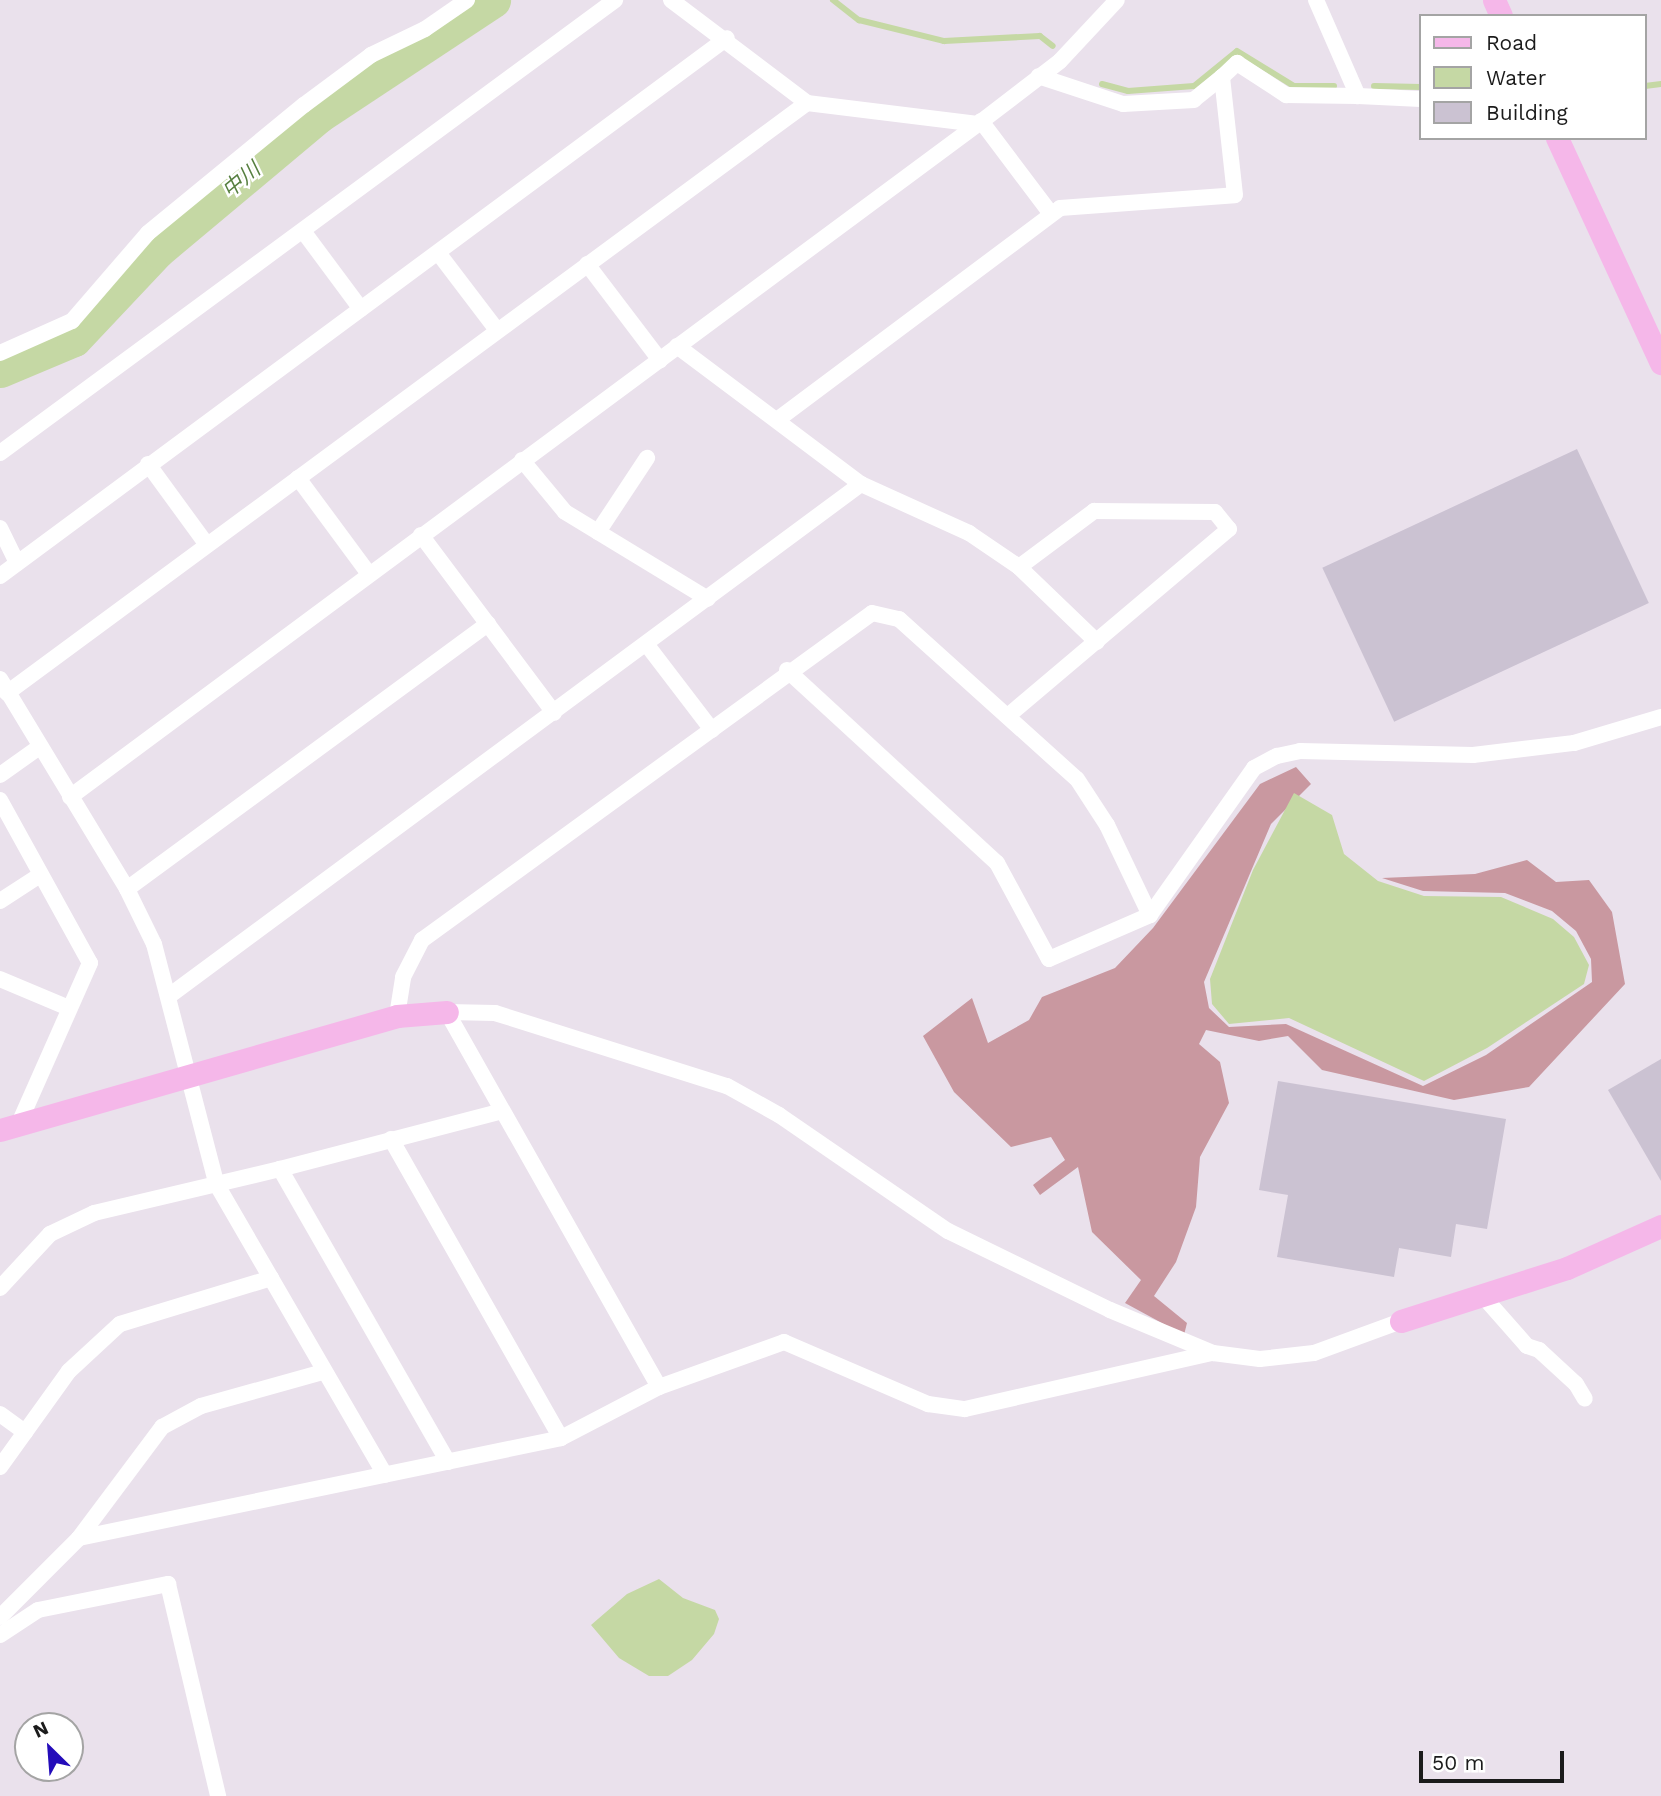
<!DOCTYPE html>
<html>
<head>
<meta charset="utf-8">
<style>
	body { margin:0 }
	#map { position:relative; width:1661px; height:1796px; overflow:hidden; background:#eae1ec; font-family:"Work Sans","Noto Sans JP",sans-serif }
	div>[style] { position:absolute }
	.forest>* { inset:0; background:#c998a0 }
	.water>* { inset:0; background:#c5d8a4 }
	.stream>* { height:6px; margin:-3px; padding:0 3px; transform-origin:3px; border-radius:3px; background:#c5d8a4 }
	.river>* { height:35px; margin:-17.5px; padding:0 17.5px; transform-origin:17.5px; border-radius:17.5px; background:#c5d8a4 }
	.building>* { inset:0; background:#cbc2d2; transform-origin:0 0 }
	.street>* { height:16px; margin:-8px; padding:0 8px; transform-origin:8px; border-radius:8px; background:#fff }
	.secondary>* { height:23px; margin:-11.5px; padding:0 11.5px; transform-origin:11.5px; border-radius:11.5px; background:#f5b7e9 }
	span { translate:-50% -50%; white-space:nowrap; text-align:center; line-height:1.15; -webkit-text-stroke:5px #fff; paint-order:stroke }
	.water-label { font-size:21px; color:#567f3f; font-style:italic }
	.legend { position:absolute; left:1419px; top:14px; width:228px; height:126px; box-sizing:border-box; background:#fff; border:2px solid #a4a4a4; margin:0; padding:9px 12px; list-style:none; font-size:21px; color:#1b1b1b }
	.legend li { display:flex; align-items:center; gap:14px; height:35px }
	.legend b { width:35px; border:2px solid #a4a4a4 }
	.north { position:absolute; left:14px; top:1712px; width:70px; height:70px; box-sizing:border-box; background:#fff; border:2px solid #a4a4a4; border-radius:50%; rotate:335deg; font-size:19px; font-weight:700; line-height:28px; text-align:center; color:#1b1b1b }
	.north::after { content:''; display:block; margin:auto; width:24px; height:32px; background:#240cba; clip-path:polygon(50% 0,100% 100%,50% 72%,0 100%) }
	.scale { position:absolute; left:1419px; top:1751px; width:145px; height:32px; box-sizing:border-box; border:4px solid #1b1b1b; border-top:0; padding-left:9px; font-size:21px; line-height:24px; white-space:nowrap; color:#1b1b1b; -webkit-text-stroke:5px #fff; paint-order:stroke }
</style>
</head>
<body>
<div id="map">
	<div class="forest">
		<i style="clip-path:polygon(1296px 767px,1311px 784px,1271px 824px,1204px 982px,1209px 1008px,1229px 1027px,1286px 1024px,1423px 1086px,1486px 1055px,1592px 982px,1591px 959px,1576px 931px,1552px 911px,1505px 893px,1423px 891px,1382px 878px,1475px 874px,1527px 860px,1556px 882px,1589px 880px,1612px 912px,1625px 984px,1529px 1087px,1454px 1100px,1322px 1070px,1288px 1036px,1259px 1041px,1206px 1030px,1199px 1044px,1220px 1062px,1229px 1103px,1200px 1157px,1196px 1207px,1176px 1262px,1154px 1296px,1187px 1323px,1184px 1335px,1125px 1303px,1141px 1280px,1092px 1232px,1078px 1167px,1040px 1195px,1033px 1185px,1065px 1160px,1051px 1137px,1011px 1147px,954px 1092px,923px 1036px,972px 998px,988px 1043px,1029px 1020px,1042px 997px,1115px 968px,1153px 928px,1260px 784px)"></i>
	</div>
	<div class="water">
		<i style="clip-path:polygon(1294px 793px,1332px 815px,1344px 854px,1378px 881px,1424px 896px,1501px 897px,1553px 919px,1574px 937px,1589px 965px,1584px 984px,1487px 1048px,1424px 1081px,1289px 1018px,1229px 1024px,1212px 1004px,1210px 979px,1253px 870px)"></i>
		<i style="clip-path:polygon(659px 1579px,683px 1598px,715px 1610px,719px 1619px,714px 1634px,692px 1660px,668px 1676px,649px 1676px,619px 1658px,591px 1625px,627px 1594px)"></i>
	</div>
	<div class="stream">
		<i style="left:833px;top:0;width:33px;rotate:38deg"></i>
		<i style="left:859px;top:20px;width:88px;rotate:13.9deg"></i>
		<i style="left:944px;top:41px;width:96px;rotate:-3deg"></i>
		<i style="left:1040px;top:36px;width:16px;rotate:38deg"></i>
		<i style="left:1102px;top:84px;width:27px;rotate:15deg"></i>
		<i style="left:1128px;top:91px;width:66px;rotate:-4.3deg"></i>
		<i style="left:1194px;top:86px;width:55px;rotate:-39.1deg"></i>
		<i style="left:1237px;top:51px;width:67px;rotate:31.6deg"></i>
		<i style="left:1294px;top:86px;width:40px"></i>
		<i style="left:1374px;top:86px;width:47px;rotate:1.2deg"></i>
		<i style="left:1645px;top:86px;width:16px;rotate:-7deg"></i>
	</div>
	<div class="river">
		<i style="left:0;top:370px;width:80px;rotate:-22.7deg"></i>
		<i style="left:74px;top:339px;width:122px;rotate:-46.7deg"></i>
		<i style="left:158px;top:250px;width:209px;rotate:-39.9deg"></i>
		<i style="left:318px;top:116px;width:210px;rotate:-33.5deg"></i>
	</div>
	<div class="building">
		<i style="left:1577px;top:449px;width:170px;height:281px;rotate:65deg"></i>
		<i style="clip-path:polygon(1661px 1059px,1661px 1181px,1608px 1090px)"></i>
		<i style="clip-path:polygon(1278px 1081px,1506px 1119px,1487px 1229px,1456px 1224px,1451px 1257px,1399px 1248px,1394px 1277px,1277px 1257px,1288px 1195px,1259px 1190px)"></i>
	</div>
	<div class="street">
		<i style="left:671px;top:0;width:171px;rotate:37.1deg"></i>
		<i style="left:807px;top:103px;width:172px;rotate:7deg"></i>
		<i style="left:1316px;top:0;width:105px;rotate:66.4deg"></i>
		<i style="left:1358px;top:96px;width:63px;rotate:2.7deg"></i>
		<i style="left:1222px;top:77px;width:21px;rotate:-43deg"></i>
		<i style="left:1237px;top:63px;width:59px;rotate:33.1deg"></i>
		<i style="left:1286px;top:95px;width:72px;rotate:0.8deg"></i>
		<i style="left:981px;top:121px;width:116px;rotate:53deg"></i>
		<i style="left:303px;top:231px;width:97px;rotate:53.4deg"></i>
		<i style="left:439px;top:254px;width:96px;rotate:52.7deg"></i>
		<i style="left:587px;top:264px;width:121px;rotate:52.8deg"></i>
		<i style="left:677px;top:346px;width:230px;rotate:36.9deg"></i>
		<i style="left:861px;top:484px;width:119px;rotate:24.4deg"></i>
		<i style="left:969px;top:533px;width:60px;rotate:34.2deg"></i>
		<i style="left:1019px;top:567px;width:94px;rotate:-36.7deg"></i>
		<i style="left:1094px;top:511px;width:121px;rotate:0.5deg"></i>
		<i style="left:1215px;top:512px;width:22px;rotate:51deg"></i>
		<i style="left:1229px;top:529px;width:287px;rotate:139.8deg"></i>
		<i style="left:0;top:353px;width:79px;rotate:-24deg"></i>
		<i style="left:72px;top:321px;width:116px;rotate:-49.2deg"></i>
		<i style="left:148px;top:233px;width:202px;rotate:-39.4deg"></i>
		<i style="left:304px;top:105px;width:84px;rotate:-36.7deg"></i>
		<i style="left:371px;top:55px;width:60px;rotate:-25.7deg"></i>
		<i style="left:425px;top:29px;width:51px;rotate:-34.6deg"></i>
		<i style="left:777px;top:420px;width:354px;rotate:-36.8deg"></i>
		<i style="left:1060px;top:208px;width:175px;rotate:-4.2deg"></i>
		<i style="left:1235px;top:195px;width:119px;rotate:-96.3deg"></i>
		<i style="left:1222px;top:77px;width:36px;rotate:141deg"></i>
		<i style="left:1194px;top:100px;width:71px;rotate:176.8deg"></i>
		<i style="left:1123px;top:104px;width:89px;rotate:-161.8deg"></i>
		<i style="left:0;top:453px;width:764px;rotate:-36.37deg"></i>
		<i style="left:522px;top:460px;width:67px;rotate:50.4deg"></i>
		<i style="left:565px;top:512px;width:167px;rotate:31.3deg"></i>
		<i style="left:148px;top:464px;width:100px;rotate:53.9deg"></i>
		<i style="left:298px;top:478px;width:119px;rotate:53.5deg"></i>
		<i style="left:0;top:528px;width:39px;rotate:64deg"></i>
		<i style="left:598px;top:532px;width:89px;rotate:-56.5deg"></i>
		<i style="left:421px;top:535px;width:222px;rotate:53.2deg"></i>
		<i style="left:1019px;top:567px;width:108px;rotate:43.9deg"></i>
		<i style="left:0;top:576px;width:904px;rotate:-36.5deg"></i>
		<i style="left:647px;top:645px;width:107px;rotate:52.6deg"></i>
		<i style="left:787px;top:670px;width:285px;rotate:42.6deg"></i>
		<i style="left:997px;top:863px;width:109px;rotate:61.6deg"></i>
		<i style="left:1049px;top:959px;width:110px;rotate:-23.5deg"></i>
		<i style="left:1150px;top:915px;width:180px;rotate:-54.7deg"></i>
		<i style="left:1254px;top:768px;width:26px;rotate:-28deg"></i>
		<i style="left:1277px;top:756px;width:24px;rotate:-12deg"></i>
		<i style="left:1300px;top:751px;width:173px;rotate:1.3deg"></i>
		<i style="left:1473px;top:755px;width:102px;rotate:-6.8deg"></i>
		<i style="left:1574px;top:743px;width:91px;rotate:-16.6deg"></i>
		<i style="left:0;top:679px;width:245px;rotate:58.8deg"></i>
		<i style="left:127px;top:889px;width:61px;rotate:63.9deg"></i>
		<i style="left:154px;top:944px;width:249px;rotate:75.4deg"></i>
		<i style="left:217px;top:1185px;width:335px;rotate:59.9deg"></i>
		<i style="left:7px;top:693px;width:994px;rotate:-36.41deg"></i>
		<i style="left:0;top:775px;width:47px;rotate:-35.4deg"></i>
		<i style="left:70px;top:797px;width:1130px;rotate:-36.55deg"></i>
		<i style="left:978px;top:124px;width:103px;rotate:-37.5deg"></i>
		<i style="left:1060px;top:61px;width:83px;rotate:-46.9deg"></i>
		<i style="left:0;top:800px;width:186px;rotate:61.1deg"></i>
		<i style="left:90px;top:963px;width:173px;rotate:113.9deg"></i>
		<i style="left:127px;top:889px;width:448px;rotate:-36.3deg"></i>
		<i style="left:0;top:901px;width:48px;rotate:-33deg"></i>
		<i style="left:0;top:979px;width:75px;rotate:22.8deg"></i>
		<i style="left:169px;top:996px;width:861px;rotate:-36.5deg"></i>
		<i style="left:397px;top:1016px;width:39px;rotate:-81deg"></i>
		<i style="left:403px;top:977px;width:42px;rotate:-62.8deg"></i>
		<i style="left:422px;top:940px;width:556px;rotate:-36deg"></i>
		<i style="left:872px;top:613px;width:28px;rotate:13deg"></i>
		<i style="left:899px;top:619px;width:239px;rotate:42deg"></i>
		<i style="left:1077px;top:779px;width:55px;rotate:56.9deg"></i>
		<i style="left:1107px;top:825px;width:100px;rotate:64.5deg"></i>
		<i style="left:391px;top:1139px;width:344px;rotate:60.4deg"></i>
		<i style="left:0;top:1288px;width:74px;rotate:-47.2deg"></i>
		<i style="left:50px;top:1234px;width:49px;rotate:-25.5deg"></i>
		<i style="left:94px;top:1213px;width:191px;rotate:-13.3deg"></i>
		<i style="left:1482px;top:1295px;width:68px;rotate:48.6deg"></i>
		<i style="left:1527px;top:1346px;width:13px;rotate:18deg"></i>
		<i style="left:1539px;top:1350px;width:50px;rotate:42.6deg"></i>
		<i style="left:1576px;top:1384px;width:17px;rotate:59deg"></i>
		<i style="left:659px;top:1387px;width:431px;rotate:-119.5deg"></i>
		<i style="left:447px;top:1012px;width:48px;rotate:1.2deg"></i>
		<i style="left:495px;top:1013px;width:243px;rotate:17.5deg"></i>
		<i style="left:727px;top:1086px;width:60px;rotate:29.1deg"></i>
		<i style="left:779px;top:1115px;width:205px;rotate:34.5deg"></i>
		<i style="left:948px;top:1231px;width:180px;rotate:26deg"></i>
		<i style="left:1110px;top:1310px;width:112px;rotate:22.7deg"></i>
		<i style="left:1213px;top:1353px;width:47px;rotate:7.3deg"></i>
		<i style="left:1260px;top:1359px;width:54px;rotate:-6.3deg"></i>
		<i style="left:1314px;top:1353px;width:93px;rotate:-20.2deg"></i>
		<i style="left:0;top:1414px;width:31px;rotate:36deg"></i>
		<i style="left:448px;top:1462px;width:338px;rotate:-119.8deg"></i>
		<i style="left:280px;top:1169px;width:229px;rotate:-14.6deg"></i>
		<i style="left:0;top:1467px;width:118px;rotate:-54.3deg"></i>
		<i style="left:69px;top:1371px;width:69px;rotate:-42.7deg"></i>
		<i style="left:120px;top:1324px;width:158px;rotate:-16.9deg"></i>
		<i style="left:79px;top:1538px;width:492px;rotate:-11.7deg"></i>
		<i style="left:561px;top:1438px;width:110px;rotate:-27.5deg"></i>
		<i style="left:659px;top:1387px;width:133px;rotate:-19.8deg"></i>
		<i style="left:784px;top:1342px;width:157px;rotate:23.3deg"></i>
		<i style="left:928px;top:1404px;width:37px;rotate:8deg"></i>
		<i style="left:965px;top:1409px;width:253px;rotate:-12.8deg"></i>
		<i style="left:0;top:1617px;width:112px;rotate:-45deg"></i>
		<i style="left:79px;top:1538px;width:139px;rotate:-53.2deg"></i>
		<i style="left:162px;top:1427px;width:44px;rotate:-28.3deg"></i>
		<i style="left:201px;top:1406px;width:127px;rotate:-15.6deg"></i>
		<i style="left:0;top:1635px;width:45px;rotate:-33.3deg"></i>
		<i style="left:38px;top:1610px;width:133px;rotate:-11.3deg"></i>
		<i style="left:168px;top:1584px;width:218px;rotate:76.7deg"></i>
	</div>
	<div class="secondary">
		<i style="left:1494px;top:0;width:17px;rotate:66deg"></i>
		<i style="left:1557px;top:138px;width:248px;rotate:65.2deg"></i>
		<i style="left:0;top:1130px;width:413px;rotate:-16deg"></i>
		<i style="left:397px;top:1016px;width:50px;rotate:-4.6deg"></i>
		<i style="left:1401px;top:1321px;width:174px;rotate:-17.7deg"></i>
		<i style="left:1567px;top:1268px;width:103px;rotate:-24.1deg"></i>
	</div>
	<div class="water-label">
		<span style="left:241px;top:180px;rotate:-40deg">中川</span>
	</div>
	<ul class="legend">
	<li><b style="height:9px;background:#f5b7e9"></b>Road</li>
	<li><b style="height:19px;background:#c5d8a4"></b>Water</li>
	<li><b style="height:19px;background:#cbc2d2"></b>Building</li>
	</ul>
	<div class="north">N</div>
	<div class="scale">50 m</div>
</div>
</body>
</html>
